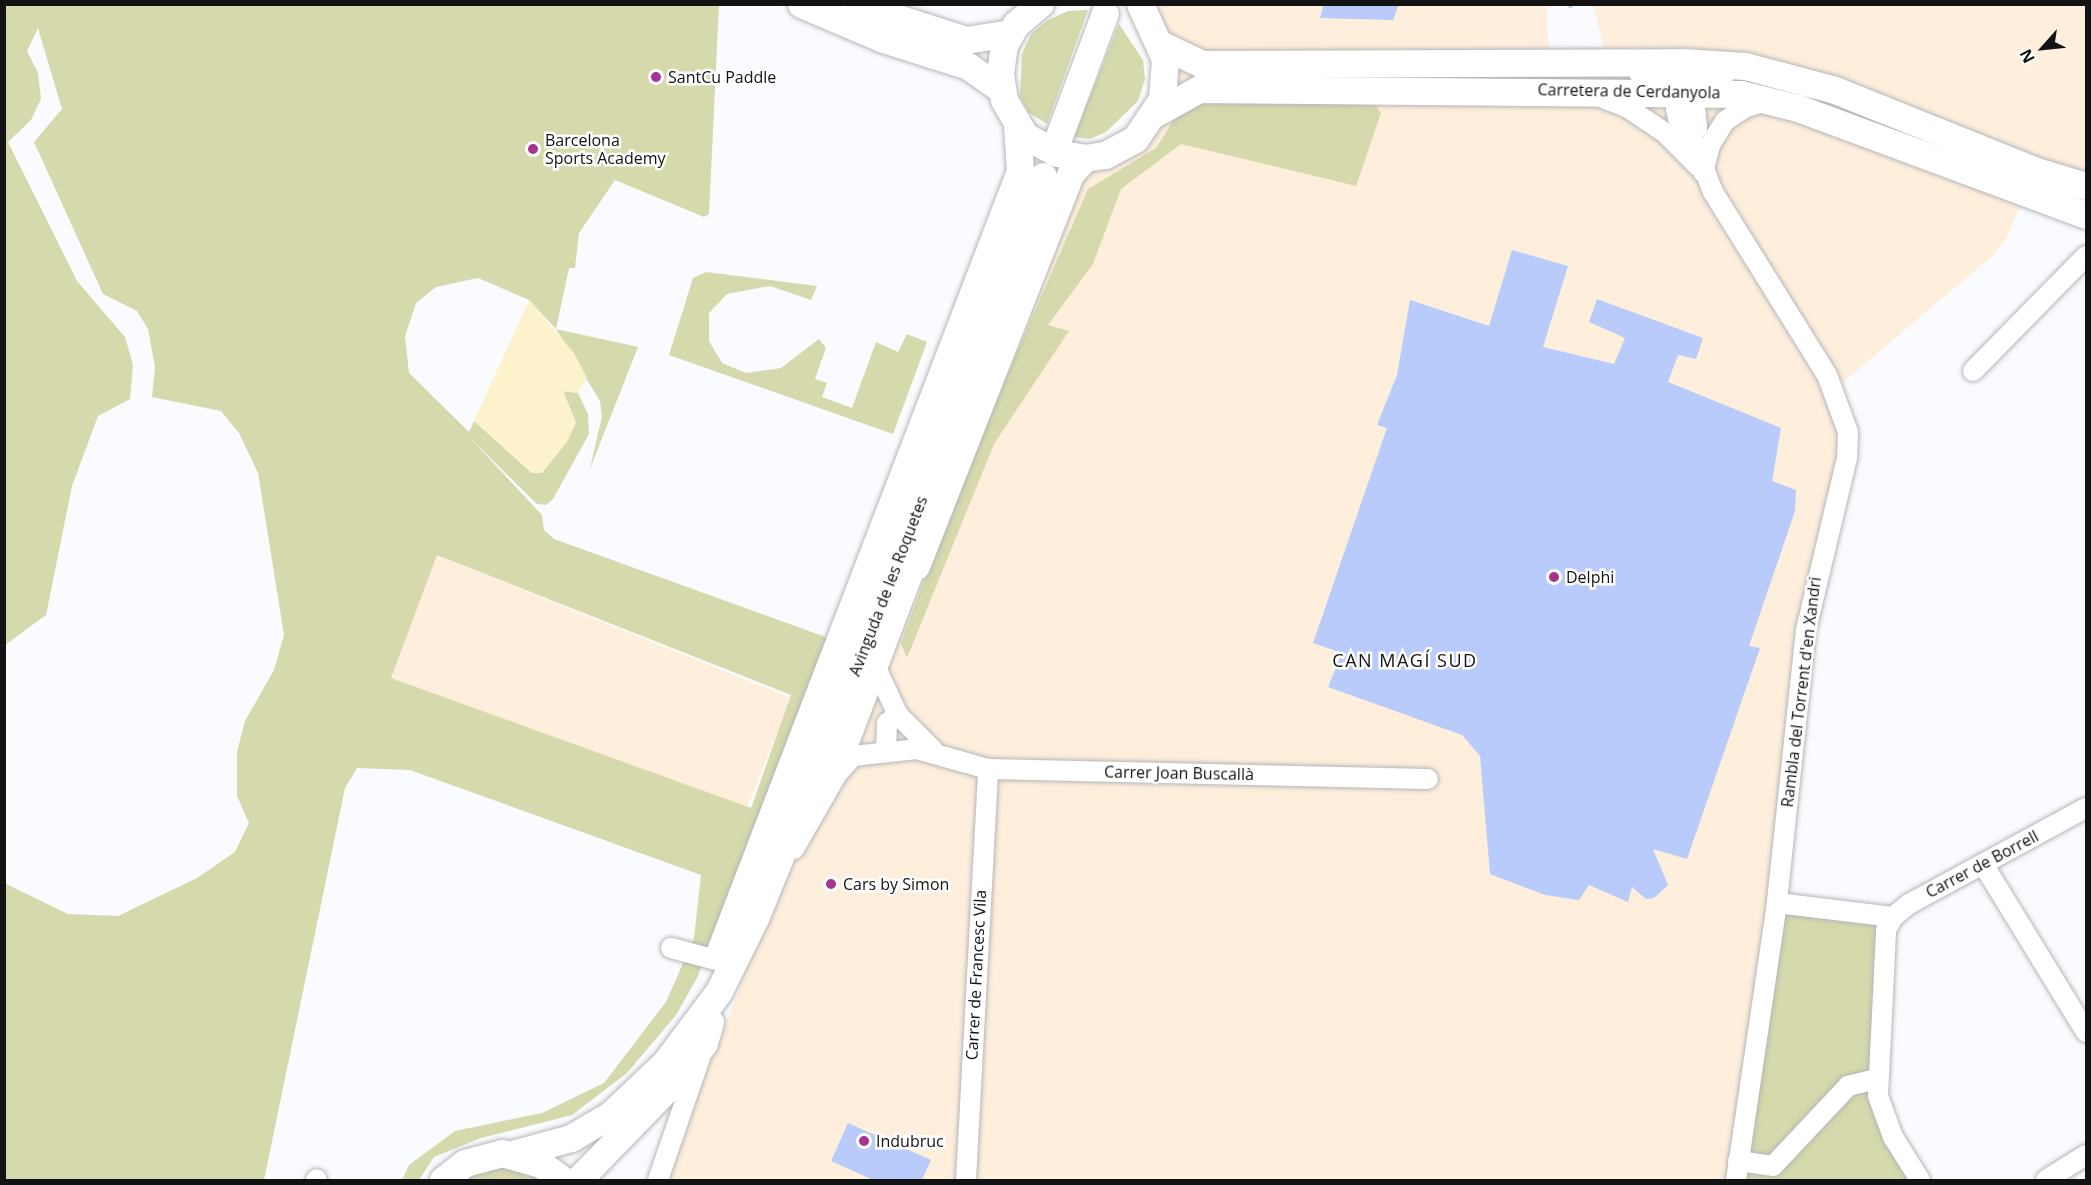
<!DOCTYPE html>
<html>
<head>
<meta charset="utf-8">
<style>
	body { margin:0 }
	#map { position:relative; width:2091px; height:1185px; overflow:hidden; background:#fafbfe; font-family:"Open Sans",sans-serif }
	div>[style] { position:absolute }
	.industrial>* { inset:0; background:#feefdc; transform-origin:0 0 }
	.green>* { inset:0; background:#d5d9ab }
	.sand>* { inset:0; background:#fcf2cc }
	.stream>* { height:5px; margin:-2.5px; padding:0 2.5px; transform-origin:2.5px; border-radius:2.5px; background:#a4daf7 }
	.building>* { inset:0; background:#b8cbfa }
	.roads { filter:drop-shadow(0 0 2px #b5b6b9) drop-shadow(0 0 2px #b5b6b9) }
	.street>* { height:20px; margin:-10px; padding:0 10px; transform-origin:10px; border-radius:10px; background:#fff }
	.secondary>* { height:27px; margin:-13.5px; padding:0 13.5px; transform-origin:13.5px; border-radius:13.5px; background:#fff }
	.dots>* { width:16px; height:16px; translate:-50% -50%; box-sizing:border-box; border:3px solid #fff; border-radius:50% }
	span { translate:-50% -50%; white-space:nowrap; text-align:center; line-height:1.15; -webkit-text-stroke:5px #fff; paint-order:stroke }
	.poi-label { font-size:16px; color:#121213 }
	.left { translate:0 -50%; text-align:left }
	.street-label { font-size:16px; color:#121213 }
	.neighbourhood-label { font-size:18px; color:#121213; letter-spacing:1.5px }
	.frame { position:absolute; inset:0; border:6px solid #121213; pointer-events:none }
	.north { position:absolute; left:2013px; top:18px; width:60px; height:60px; -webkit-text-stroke:4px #fff; paint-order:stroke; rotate:243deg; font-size:16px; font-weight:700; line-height:24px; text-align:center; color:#121213 }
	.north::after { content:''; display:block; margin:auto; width:21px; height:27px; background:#121213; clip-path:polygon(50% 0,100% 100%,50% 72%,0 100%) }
</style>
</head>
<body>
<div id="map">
	<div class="industrial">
		<i style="clip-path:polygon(1140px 5px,1546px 5px,1549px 48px,1604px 47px,1593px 5px,2086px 5px,2086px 185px,2035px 170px,2006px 239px,1993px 255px,1834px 390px,1848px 432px,1818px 567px,1736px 1180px,658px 1180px,712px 1034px,728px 1019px,740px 988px,744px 973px,739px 951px,1071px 173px,1105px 155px,1162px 99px)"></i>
		<i style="left:437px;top:555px;width:382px;height:131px;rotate:22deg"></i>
	</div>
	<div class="green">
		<i style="clip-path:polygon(evenodd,5px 5px,719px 5px,709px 214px,704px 217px,615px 180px,579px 233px,575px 268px,569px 268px,556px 329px,638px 347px,590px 469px,602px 416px,600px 401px,556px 329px,529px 300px,478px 278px,436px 287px,416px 303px,405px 336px,409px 373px,469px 432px,474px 421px,532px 473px,542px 472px,555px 457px,576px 423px,563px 391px,578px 393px,588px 414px,589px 434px,553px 499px,546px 505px,537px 504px,468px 436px,542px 515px,544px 530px,554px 539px,831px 639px,697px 978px,676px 1015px,627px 1073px,572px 1115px,481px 1138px,434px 1157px,419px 1180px,402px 1180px,409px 1165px,455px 1131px,542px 1113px,604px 1083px,666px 1002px,694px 938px,701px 875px,410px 770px,357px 768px,345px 788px,264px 1180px,5px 1180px,4px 883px,68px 914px,118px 916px,197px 878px,235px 852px,249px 823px,237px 796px,237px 752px,245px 721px,274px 670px,284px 635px,258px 473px,239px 433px,221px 411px,152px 397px,155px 367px,148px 329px,137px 311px,103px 294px,34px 142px,62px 109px,38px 28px,27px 51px,38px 73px,41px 99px,31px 120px,8px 142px,77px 281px,125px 337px,133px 365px,130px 399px,98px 416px,72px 486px,46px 615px,5px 645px,5px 5px,437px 555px,791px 695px,751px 808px,391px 678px,437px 555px)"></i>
		<i style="clip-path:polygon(1088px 10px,1047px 124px,1028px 112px,1020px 95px,1022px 54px,1031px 34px,1048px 20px,1068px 11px)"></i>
		<i style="clip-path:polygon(1119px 24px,1143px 60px,1145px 79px,1138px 101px,1106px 132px,1090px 139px,1074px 137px)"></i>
		<i style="clip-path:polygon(1373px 102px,1381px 113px,1356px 186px,1181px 144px,1121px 189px,1093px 264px,1048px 325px,1069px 331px,994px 444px,907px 658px,901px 643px,962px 479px,1088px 189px,1156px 148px,1175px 118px,1199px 104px)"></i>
		<i style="clip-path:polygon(706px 272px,817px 286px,811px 300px,770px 286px,727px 294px,709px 313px,709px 341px,722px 363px,746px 373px,781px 368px,819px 339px,826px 348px,815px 379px,827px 383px,822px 397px,852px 408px,876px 342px,898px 352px,907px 334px,927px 342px,893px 434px,669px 355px,693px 278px)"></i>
		<i style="clip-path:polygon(1777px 903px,1893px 917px,1877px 1073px,1920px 1180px,1736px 1180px)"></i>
		<i style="clip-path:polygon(509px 1161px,552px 1180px,459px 1180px,479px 1167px)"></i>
	</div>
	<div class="sand">
		<i style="clip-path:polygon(529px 300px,574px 353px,587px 378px,578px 393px,563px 391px,576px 423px,567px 442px,542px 473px,532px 473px,474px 421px)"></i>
	</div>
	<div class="stream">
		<i style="left:1570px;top:4px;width:1px;rotate:90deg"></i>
	</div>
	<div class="building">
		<i style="clip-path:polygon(1324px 4px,1399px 4px,1393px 20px,1320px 18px)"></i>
		<i style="clip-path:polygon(1512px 250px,1568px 266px,1543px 347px,1614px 364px,1625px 338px,1589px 322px,1597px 299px,1703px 338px,1696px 359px,1678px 355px,1668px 382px,1781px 428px,1772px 481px,1796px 490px,1795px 511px,1749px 646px,1760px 648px,1687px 859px,1653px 849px,1668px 885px,1654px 898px,1646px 899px,1632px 887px,1628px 902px,1589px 885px,1579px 900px,1545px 895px,1490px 874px,1480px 756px,1462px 735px,1328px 687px,1342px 653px,1313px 643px,1387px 428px,1377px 425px,1397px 375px,1410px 300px,1489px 326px)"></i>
		<i style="clip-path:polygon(848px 1123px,931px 1160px,922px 1180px,873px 1180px,831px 1161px)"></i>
	</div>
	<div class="roads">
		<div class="street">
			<i style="left:1639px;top:73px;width:31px;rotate:7deg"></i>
			<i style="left:1670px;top:77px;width:32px;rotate:41deg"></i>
			<i style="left:1694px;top:98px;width:30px;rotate:84deg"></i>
			<i style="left:1697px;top:128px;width:9px;rotate:131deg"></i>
			<i style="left:1725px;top:74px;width:23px;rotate:178deg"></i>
			<i style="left:1702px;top:75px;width:23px;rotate:140deg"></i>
			<i style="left:1684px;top:90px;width:20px;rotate:114deg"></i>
			<i style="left:1676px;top:108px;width:10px;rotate:79deg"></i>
			<i style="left:1678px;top:118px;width:21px;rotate:53deg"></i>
			<i style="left:1691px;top:135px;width:61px;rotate:68.9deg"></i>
			<i style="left:1713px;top:192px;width:216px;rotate:58.1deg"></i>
			<i style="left:1827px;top:375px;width:61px;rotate:69.8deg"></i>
			<i style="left:1848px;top:432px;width:26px;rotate:92deg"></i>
			<i style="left:1847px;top:458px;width:177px;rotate:103.4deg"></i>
			<i style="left:1806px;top:630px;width:275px;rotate:96.1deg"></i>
			<i style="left:1777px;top:903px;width:280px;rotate:98.4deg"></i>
			<i style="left:1600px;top:97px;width:30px;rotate:21deg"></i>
			<i style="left:1628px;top:108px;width:43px;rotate:33.7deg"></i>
			<i style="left:1664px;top:132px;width:49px;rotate:45deg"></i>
			<i style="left:1703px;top:172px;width:28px;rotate:-75deg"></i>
			<i style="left:1710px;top:145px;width:28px;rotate:-58deg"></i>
			<i style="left:1725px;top:121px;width:23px;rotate:-34deg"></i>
			<i style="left:1744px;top:108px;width:25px;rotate:-18deg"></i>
			<i style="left:1973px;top:371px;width:161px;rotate:-45.5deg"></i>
			<i style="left:878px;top:672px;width:47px;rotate:65.1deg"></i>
			<i style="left:898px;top:715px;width:49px;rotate:45deg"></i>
			<i style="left:886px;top:752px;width:29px;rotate:-88deg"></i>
			<i style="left:887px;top:723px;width:14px;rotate:-36deg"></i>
			<i style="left:837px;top:774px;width:24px;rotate:-48deg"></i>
			<i style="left:853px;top:756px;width:64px;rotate:-6.2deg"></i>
			<i style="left:917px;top:749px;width:74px;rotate:15.7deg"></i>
			<i style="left:988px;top:769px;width:440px;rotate:1.3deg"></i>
			<i style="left:794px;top:849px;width:86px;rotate:-60.2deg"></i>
			<i style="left:837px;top:774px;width:222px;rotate:-69.2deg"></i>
			<i style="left:1983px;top:864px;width:197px;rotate:58.5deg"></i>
			<i style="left:1777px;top:903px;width:117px;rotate:6.9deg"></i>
			<i style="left:671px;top:948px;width:47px;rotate:14.9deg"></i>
			<i style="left:1738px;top:1161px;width:35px;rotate:8deg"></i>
			<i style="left:1773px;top:1166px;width:110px;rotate:-46.8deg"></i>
			<i style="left:1848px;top:1086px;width:30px;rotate:-14deg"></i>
			<i style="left:316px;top:1180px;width:1px;rotate:-45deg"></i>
			<i style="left:658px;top:1180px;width:129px;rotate:-71deg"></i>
			<i style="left:966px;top:1180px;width:412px;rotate:-86.9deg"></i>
			<i style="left:1920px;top:1180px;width:51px;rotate:-122.1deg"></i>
			<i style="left:1893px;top:1137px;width:44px;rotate:-110.1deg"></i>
			<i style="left:1878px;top:1096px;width:166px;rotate:-87.2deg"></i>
			<i style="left:1886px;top:930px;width:15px;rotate:-62deg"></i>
			<i style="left:1893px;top:917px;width:21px;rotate:-39deg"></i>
			<i style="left:1909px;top:904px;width:201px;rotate:-28.5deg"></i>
			<i style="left:2046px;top:1180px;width:47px;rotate:-32deg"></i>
		</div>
		<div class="secondary">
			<i style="left:801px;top:4px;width:89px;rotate:23.1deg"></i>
			<i style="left:883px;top:39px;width:89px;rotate:17.6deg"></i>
			<i style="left:968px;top:66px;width:39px;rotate:35deg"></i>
			<i style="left:854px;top:4px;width:118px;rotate:17.8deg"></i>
			<i style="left:966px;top:40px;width:45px;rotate:-9deg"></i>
			<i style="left:1040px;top:4px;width:31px;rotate:140deg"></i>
			<i style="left:1016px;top:24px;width:24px;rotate:120deg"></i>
			<i style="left:1004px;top:45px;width:29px;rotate:98deg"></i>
			<i style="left:1000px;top:74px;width:26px;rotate:81deg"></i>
			<i style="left:1004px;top:100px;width:42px;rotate:59.7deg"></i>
			<i style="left:1025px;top:136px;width:36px;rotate:28deg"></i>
			<i style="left:1057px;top:153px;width:28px;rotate:10deg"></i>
			<i style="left:1085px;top:158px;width:20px;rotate:-9deg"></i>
			<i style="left:1105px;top:155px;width:34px;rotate:-28deg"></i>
			<i style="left:1135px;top:139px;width:48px;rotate:-56deg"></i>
			<i style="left:1162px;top:99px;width:40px;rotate:-85.7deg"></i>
			<i style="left:1165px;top:59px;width:60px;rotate:-114.4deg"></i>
			<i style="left:1160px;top:44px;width:47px;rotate:25.5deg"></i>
			<i style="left:1202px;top:64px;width:481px;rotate:-0.2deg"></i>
			<i style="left:1683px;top:62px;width:62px;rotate:3.7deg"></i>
			<i style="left:1745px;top:66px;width:93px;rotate:14.9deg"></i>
			<i style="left:1835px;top:90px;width:217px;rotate:21.9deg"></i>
			<i style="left:2036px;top:171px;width:52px;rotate:16.7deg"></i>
			<i style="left:1156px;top:113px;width:49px;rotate:-29.2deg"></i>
			<i style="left:1199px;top:89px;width:542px;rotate:0.53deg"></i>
			<i style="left:1741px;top:94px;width:59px;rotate:13.8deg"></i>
			<i style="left:1798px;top:108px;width:307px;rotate:20.4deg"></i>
			<i style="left:1059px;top:136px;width:131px;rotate:-69.5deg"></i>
			<i style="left:916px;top:566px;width:422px;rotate:-68.5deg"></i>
			<i style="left:1071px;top:173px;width:21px;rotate:-47deg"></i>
			<i style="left:718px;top:956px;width:841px;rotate:-68.96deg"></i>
			<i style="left:1020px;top:171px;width:45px;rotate:-93.8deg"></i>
			<i style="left:512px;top:1154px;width:61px;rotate:-15.2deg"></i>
			<i style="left:571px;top:1138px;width:45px;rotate:-30.5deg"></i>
			<i style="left:610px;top:1115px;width:76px;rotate:-43.4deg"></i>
			<i style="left:665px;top:1063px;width:90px;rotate:-53.1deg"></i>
			<i style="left:719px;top:991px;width:84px;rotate:-63.7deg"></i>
			<i style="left:756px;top:916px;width:281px;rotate:-67.8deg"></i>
			<i style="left:862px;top:656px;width:513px;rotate:-69.34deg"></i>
			<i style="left:443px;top:1180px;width:28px;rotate:-38deg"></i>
			<i style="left:465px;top:1163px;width:38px;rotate:-15deg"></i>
			<i style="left:502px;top:1153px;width:41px;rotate:15.8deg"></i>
			<i style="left:541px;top:1164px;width:27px;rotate:36deg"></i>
			<i style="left:578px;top:1180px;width:149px;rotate:-45.8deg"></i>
			<i style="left:682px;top:1073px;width:37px;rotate:-54deg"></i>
			<i style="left:704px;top:1043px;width:22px;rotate:-74deg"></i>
		</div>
	</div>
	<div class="dots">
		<i style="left:656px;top:77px;background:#a43491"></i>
		<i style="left:533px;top:149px;background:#a43491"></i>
		<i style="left:1554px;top:577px;background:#a43491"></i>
		<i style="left:831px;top:884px;background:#a43491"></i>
		<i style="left:864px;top:1141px;background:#a43491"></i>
	</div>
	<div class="poi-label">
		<span class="left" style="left:668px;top:77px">SantCu Paddle</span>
		<span class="left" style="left:545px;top:149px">Barcelona<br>Sports Academy</span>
		<span class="left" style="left:1566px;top:577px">Delphi</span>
		<span class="left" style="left:843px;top:884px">Cars by Simon</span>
		<span class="left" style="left:876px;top:1141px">Indubruc</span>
	</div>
	<div class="street-label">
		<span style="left:1629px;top:91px;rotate:1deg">Carretera de Cerdanyola</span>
		<span style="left:888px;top:586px;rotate:-69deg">Avinguda de les Roquetes</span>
		<span style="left:1801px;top:692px;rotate:-83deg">Rambla del Torrent d'en Xandri</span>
		<span style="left:1179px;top:773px;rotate:1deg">Carrer Joan Buscallà</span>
		<span style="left:1982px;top:864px;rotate:-28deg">Carrer de Borrell</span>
		<span style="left:976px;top:975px;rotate:-87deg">Carrer de Francesc Vila</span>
	</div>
	<div class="neighbourhood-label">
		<span style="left:1405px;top:660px">CAN MAGÍ SUD</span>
	</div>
	<div class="frame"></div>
	<div class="north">N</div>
</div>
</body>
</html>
